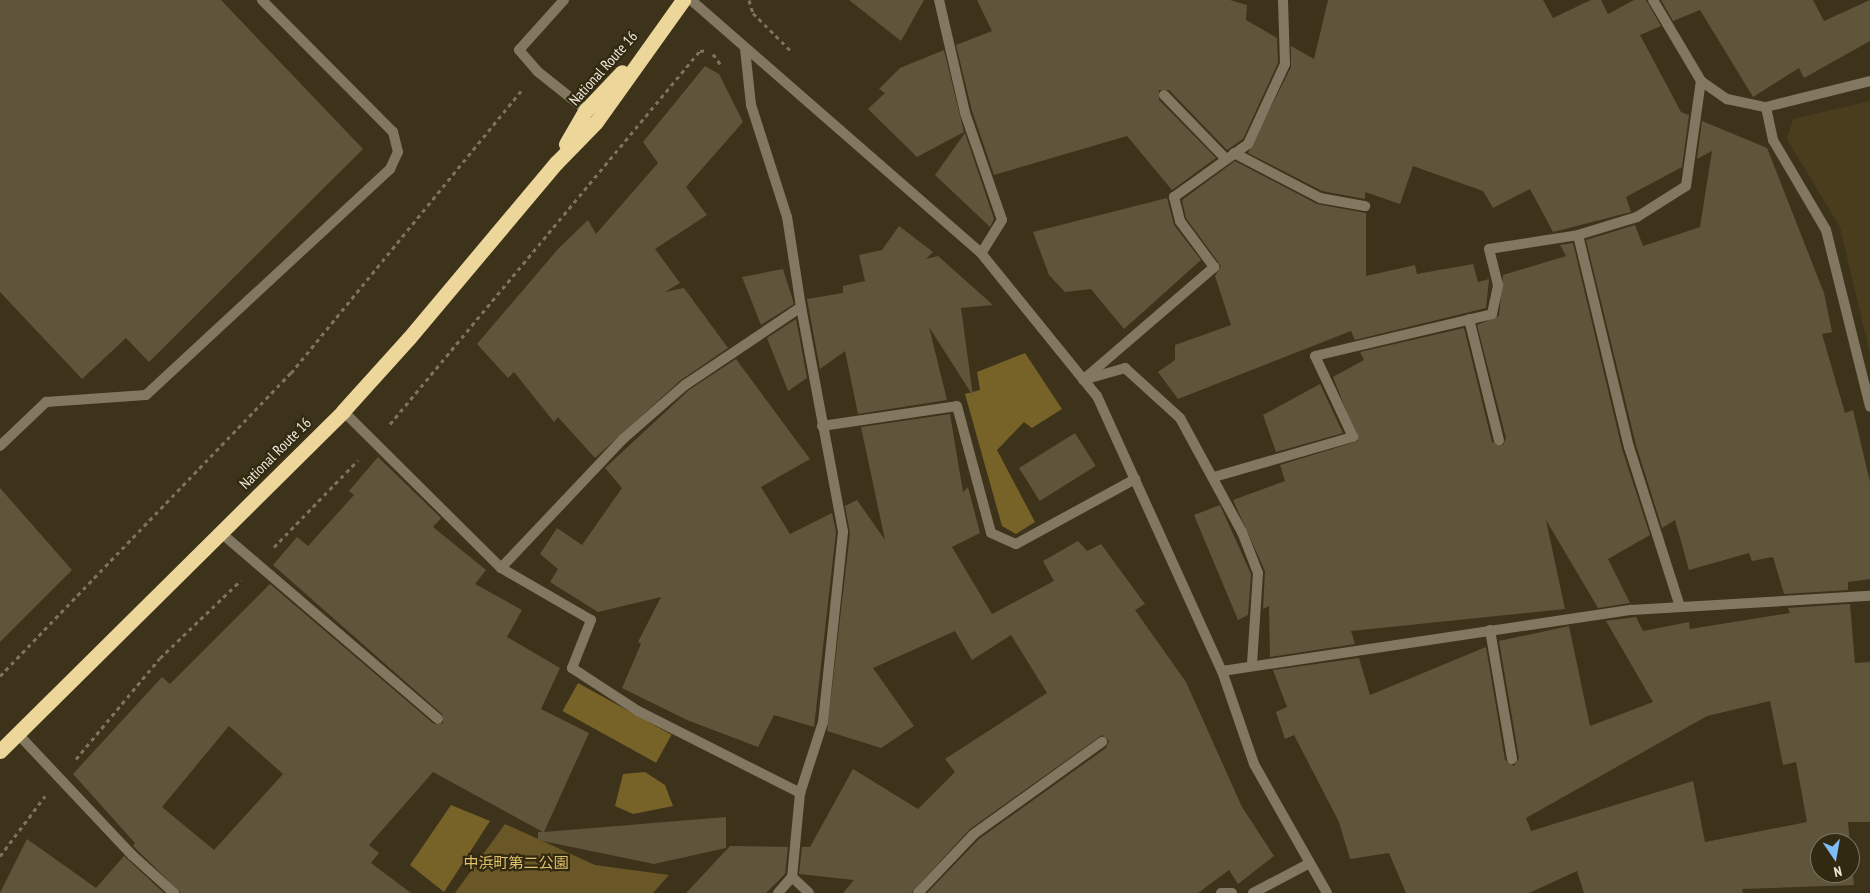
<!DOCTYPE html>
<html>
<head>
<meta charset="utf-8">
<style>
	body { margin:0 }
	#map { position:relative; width:1870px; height:893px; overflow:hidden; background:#3d331b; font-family:"PT Sans Narrow","Noto Sans JP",sans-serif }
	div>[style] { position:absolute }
	.built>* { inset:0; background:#493d1d }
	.green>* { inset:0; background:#695728 }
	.forest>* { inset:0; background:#776228; transform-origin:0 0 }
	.building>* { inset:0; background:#5e553b; transform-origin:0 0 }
	.path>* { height:3px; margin-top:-1.5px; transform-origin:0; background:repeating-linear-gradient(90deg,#7d7460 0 4px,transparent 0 8px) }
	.lane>* { height:10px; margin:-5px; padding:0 5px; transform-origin:5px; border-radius:5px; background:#827861 }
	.street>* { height:10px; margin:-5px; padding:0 5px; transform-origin:5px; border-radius:5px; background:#827861 }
	.highway>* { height:15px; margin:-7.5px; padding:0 7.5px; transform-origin:7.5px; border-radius:7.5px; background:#edd69a }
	span { translate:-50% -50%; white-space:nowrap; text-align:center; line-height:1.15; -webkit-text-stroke:4.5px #322911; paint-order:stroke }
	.street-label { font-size:15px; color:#efe9db }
	.park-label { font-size:15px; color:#e0c06c }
	.north { position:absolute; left:1810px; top:833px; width:50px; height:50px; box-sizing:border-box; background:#322911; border:1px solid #7e7662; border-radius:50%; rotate:168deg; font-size:14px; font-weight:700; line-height:20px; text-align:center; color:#efe9db }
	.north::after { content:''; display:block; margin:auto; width:18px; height:22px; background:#7fbdf9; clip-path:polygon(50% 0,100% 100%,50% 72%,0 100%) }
</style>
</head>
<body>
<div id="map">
	<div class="built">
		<i style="clip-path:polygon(1870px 101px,1870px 354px,1840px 227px,1787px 139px,1793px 119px)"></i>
	</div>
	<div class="green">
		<i style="clip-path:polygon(505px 824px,595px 865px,669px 875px,653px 893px,455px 893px)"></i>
	</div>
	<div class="forest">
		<i style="clip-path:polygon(1025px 353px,1062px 409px,1032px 428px,1024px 422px,997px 450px,1035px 522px,1016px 534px,1002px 526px,965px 394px,980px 390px,977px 372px)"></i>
		<i style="left:578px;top:683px;width:107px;height:32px;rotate:29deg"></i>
		<i style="clip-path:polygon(645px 772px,665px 785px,673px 806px,633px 814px,615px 806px,623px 774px)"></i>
		<i style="clip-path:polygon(451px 805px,490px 821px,444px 892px,410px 865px)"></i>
	</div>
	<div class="building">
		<i style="clip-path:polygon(0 0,221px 0,363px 149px,149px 362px,126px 338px,82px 379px,0 292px)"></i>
		<i style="clip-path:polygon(849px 0,924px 0,901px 41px)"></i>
		<i style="clip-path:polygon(977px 0,1230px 0,1247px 5px,1246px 20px,1277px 38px,1278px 63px,1243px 139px,1227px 150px,1169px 90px,1159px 90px,1159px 100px,1216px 158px,1172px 190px,1127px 136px,994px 175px,972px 111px,956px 45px,992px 31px)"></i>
		<i style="clip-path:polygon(1328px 0,1543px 0,1553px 18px,1591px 0,1601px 0,1608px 14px,1634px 0,1646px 0,1661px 26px,1640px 35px,1681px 112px,1689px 115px,1682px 167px,1626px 197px,1631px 212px,1553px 232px,1530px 189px,1493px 208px,1483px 191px,1413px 166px,1400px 204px,1365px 192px,1365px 199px,1322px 191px,1248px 153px,1291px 67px,1291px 46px,1314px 59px)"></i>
		<i style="clip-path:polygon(1661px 0,1813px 0,1824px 21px,1870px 0,1870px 41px,1804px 78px,1799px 68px,1753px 97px,1700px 10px,1673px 21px)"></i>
		<i style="clip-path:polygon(944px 50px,964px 132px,917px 157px,868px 109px,885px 93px,879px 89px,900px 68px)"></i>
		<i style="clip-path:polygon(705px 66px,719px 74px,743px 122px,686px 187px,707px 215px,655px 249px,680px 283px,665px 292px,684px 288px,728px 348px,681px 380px,595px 458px,558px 417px,554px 422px,514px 372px,508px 378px,477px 344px,558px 249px,588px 220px,596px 234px,658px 163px,643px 142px)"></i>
		<i style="clip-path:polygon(1702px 121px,1767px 148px,1824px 293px,1832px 332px,1822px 334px,1845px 413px,1853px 410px,1870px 482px,1870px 579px,1848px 582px,1848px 590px,1784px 594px,1773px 557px,1752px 561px,1749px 553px,1689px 570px,1675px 520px,1662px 528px,1636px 445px,1586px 240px,1635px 225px,1643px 246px,1700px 227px,1712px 151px,1697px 159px)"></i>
		<i style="clip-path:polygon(965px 133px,994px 219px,990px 227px,935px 175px)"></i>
		<i style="clip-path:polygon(1235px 161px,1317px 204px,1366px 213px,1366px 276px,1415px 265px,1417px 274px,1473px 264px,1478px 282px,1489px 279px,1486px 308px,1355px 340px,1351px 331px,1178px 399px,1158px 372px,1175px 360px,1175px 345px,1231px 325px,1215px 276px,1221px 266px,1186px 218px,1182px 200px)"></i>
		<i style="clip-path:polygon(1167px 198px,1174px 225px,1201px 260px,1124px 329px,1091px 289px,1065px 292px,1049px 275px,1033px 232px)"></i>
		<i style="clip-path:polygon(899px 226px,933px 252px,926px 259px,938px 256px,993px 305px,961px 308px,973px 396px,929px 327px,947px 400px,858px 414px,845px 351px,820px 369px,807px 299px,843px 293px,843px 286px,865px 281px,859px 255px,882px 250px)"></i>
		<i style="clip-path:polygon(1573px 243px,1622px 449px,1650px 535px,1608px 559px,1630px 603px,1598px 608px,1546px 520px,1565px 609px,1351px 631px,1355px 644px,1270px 657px,1269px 606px,1263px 609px,1265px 571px,1233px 500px,1285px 481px,1280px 465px,1358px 441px,1333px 377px,1364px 360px,1360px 352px,1464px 328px,1492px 442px,1503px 445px,1506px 438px,1477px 325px,1499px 316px,1503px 275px,1566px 256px,1560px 245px)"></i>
		<i style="clip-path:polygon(783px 269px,794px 304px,761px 325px,742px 277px)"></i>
		<i style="clip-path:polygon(796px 319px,807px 378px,788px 391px,767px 338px)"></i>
		<i style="clip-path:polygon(736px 359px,810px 459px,761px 487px,790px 534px,832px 513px,836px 532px,814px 727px,774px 715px,758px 747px,687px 720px,622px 688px,641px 644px,638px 642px,661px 597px,598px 612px,550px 582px,558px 569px,540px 554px,557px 528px,582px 545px,622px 488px,605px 468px,689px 390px)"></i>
		<i style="clip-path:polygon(1320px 384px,1343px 433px,1276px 452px,1263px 415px)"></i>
		<i style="clip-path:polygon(950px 414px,963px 492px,968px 487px,980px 533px,952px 547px,992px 614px,1054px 581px,1043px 561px,1078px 541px,1087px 551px,1101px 544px,1145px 604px,1135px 610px,1186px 682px,1242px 807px,1274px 856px,1238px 884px,1229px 870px,1198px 893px,927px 893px,979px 839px,1106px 748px,1109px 741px,1102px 735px,970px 829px,911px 893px,843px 893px,854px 880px,799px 874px,802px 847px,810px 847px,853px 769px,918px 809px,955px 772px,945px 759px,1047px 693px,1011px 635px,972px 660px,955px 631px,873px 668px,914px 726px,881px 748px,827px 731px,850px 533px,845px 506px,857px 500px,885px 540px,861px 427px)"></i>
		<i style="left:1075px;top:433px;width:39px;height:66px;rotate:58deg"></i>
		<i style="clip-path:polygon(evenodd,378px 457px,441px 518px,433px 527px,486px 570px,475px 584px,522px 610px,507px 637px,560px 668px,541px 709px,589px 733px,544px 832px,726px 817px,726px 848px,654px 864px,538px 840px,538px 832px,543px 832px,433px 772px,369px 845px,379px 853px,371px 863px,411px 893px,181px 893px,133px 846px,135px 843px,73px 774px,162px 677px,170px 684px,270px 584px,434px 724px,443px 723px,442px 714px,273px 565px,297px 537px,308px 546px,354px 495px,349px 491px,378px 457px,229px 726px,283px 774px,214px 850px,162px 807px,229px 726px)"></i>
		<i style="clip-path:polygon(0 488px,72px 570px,0 642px)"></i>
		<i style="clip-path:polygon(1220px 505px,1251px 574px,1248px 615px,1238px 620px,1194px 515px)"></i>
		<i style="clip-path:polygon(evenodd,1850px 604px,1855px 663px,1870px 662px,1870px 822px,1848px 822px,1854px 885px,1742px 889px,1743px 893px,1584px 893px,1577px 871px,1529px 893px,1406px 893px,1389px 853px,1350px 859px,1339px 822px,1294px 735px,1285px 739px,1276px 712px,1287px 707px,1273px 670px,1359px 658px,1370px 695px,1486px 647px,1505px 760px,1514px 766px,1519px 758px,1499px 641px,1569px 626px,1590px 726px,1653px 702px,1606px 621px,1636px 617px,1643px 631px,1689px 622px,1690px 629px,1790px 613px,1788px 608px,1850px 604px,1770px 701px,1783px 765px,1796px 762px,1807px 822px,1705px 842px,1693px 781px,1531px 831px,1526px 818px,1707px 716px,1770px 701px,1850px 604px,1820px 843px,1850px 843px,1850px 873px,1820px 873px,1820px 843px)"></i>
		<i style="clip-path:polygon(27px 839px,96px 888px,124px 856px,164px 893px,0 893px)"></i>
		<i style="clip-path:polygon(730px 846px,788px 847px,785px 874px,766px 893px,686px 893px)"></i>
	</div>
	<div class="path">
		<i style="left:749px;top:0;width:14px;rotate:73deg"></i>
		<i style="left:753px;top:13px;width:52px;rotate:45deg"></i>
		<i style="left:713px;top:54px;width:14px;rotate:54deg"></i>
		<i style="left:390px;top:424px;width:485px;rotate:-50.3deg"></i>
		<i style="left:700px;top:51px;width:8px;rotate:-7deg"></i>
		<i style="left:274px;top:547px;width:121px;rotate:-46deg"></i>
		<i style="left:0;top:676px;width:420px;rotate:-46.2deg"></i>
		<i style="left:291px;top:373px;width:365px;rotate:-50.8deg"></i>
		<i style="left:76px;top:759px;width:131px;rotate:-50.3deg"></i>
		<i style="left:160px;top:658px;width:112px;rotate:-43.9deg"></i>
		<i style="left:0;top:856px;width:75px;rotate:-53.1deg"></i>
	</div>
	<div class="lane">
		<i style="left:564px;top:0;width:67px;rotate:132deg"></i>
		<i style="left:519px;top:50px;width:28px;rotate:49deg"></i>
		<i style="left:537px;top:71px;width:63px;rotate:38.5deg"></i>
		<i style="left:939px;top:0;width:116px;rotate:77deg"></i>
		<i style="left:965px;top:113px;width:113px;rotate:70.9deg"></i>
		<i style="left:1002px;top:220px;width:39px;rotate:122deg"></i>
		<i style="left:1164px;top:95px;width:89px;rotate:45.9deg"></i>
		<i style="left:1234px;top:153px;width:97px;rotate:27.6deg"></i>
		<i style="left:1320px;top:198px;width:46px;rotate:10.1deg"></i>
		<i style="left:1578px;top:235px;width:218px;rotate:76.5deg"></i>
		<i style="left:1629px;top:447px;width:168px;rotate:72.3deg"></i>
		<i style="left:1469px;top:319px;width:125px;rotate:76.1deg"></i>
		<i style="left:1084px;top:379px;width:172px;rotate:-40.7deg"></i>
		<i style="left:1214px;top:267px;width:57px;rotate:-126.5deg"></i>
		<i style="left:1180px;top:221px;width:25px;rotate:-104deg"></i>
		<i style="left:1174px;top:197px;width:91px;rotate:-35.6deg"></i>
		<i style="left:1248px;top:144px;width:88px;rotate:-65.2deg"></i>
		<i style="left:1285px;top:64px;width:64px;rotate:-91.8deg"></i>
		<i style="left:343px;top:411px;width:223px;rotate:44.8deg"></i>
		<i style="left:501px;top:568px;width:104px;rotate:30deg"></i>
		<i style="left:591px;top:620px;width:52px;rotate:111.6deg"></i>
		<i style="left:572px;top:668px;width:79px;rotate:33.1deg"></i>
		<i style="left:638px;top:711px;width:182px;rotate:26.8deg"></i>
		<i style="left:822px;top:426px;width:136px;rotate:-8.4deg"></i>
		<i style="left:957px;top:406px;width:131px;rotate:75deg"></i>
		<i style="left:991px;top:533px;width:27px;rotate:24deg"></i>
		<i style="left:1016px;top:544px;width:136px;rotate:-28.6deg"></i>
		<i style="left:0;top:446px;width:64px;rotate:-43.7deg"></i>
		<i style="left:46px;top:402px;width:100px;rotate:-4deg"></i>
		<i style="left:146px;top:395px;width:333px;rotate:-42.8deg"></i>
		<i style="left:390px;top:169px;width:19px;rotate:-65deg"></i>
		<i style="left:398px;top:152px;width:21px;rotate:-104deg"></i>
		<i style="left:393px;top:132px;width:186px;rotate:-134.8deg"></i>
		<i style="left:1214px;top:477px;width:145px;rotate:-16.1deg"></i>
		<i style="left:1353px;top:437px;width:89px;rotate:-115.1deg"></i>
		<i style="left:1315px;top:356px;width:182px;rotate:-13.3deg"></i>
		<i style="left:1492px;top:314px;width:30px;rotate:-78deg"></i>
		<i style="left:1498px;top:285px;width:37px;rotate:-104deg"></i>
		<i style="left:1489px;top:249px;width:90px;rotate:-8.9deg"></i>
		<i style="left:1578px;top:235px;width:62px;rotate:-17deg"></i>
		<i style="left:1637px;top:217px;width:58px;rotate:-32.3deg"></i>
		<i style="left:1686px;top:186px;width:106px;rotate:-81.9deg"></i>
		<i style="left:220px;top:532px;width:287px;rotate:40.6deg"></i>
		<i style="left:501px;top:568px;width:178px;rotate:-46.6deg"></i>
		<i style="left:623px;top:439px;width:82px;rotate:-41.1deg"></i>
		<i style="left:685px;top:385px;width:140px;rotate:-33.9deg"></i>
		<i style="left:801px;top:307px;width:91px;rotate:-98.8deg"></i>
		<i style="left:787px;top:217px;width:118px;rotate:-107.8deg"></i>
		<i style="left:751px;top:105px;width:56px;rotate:-96.1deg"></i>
		<i style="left:1490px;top:630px;width:131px;rotate:80.3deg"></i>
		<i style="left:17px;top:733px;width:168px;rotate:46.7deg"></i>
		<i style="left:132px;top:855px;width:57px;rotate:42.1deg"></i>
		<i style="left:778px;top:893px;width:21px;rotate:-49deg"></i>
		<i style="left:918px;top:893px;width:81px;rotate:-46.5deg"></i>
		<i style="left:974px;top:834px;width:158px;rotate:-35.7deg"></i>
		<i style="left:1221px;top:893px;width:11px"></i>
		<i style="left:1253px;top:893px;width:64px;rotate:-27.8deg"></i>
	</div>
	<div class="street">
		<i style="left:691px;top:0;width:385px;rotate:41.1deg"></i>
		<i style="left:981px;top:253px;width:184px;rotate:51deg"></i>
		<i style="left:1097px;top:396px;width:302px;rotate:65.6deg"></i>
		<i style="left:1222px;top:671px;width:98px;rotate:71deg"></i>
		<i style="left:1254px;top:764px;width:148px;rotate:60.5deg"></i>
		<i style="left:1653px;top:0;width:94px;rotate:59.3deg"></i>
		<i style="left:1701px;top:81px;width:32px;rotate:35deg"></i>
		<i style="left:1727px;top:99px;width:40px;rotate:12deg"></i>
		<i style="left:1766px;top:107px;width:107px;rotate:-14deg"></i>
		<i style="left:1766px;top:107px;width:34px;rotate:78deg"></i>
		<i style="left:1773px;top:140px;width:104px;rotate:59.5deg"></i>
		<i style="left:1826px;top:230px;width:182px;rotate:76deg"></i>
		<i style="left:801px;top:307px;width:229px;rotate:79.4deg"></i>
		<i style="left:843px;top:532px;width:191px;rotate:96deg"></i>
		<i style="left:823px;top:722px;width:75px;rotate:107.9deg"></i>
		<i style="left:800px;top:793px;width:84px;rotate:95.4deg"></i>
		<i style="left:792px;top:877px;width:23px;rotate:43deg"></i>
		<i style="left:1083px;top:380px;width:44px;rotate:-15.9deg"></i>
		<i style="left:1125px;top:368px;width:74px;rotate:42.3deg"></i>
		<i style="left:1180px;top:418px;width:130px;rotate:61.5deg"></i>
		<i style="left:1242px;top:532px;width:44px;rotate:68.7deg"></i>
		<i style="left:1258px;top:573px;width:91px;rotate:93.8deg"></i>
		<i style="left:1222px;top:671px;width:414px;rotate:-8.5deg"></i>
		<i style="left:1631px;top:610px;width:239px;rotate:-3.4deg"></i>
	</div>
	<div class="highway">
		<i style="left:566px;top:144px;width:39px;rotate:-60deg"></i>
		<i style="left:586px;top:110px;width:52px;rotate:-46.5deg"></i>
		<i style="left:0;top:751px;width:483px;rotate:-44.7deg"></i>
		<i style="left:343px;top:411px;width:98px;rotate:-47.9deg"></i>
		<i style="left:409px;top:338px;width:229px;rotate:-50deg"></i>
		<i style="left:556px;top:163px;width:57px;rotate:-45.7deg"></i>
		<i style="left:596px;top:122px;width:150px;rotate:-54.5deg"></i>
	</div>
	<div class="street-label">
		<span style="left:603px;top:68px;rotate:-48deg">National Route 16</span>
		<span style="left:275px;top:453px;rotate:-45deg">National Route 16</span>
	</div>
	<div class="park-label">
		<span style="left:516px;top:863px">中浜町第二公園</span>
	</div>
	<div class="north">N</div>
</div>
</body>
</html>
